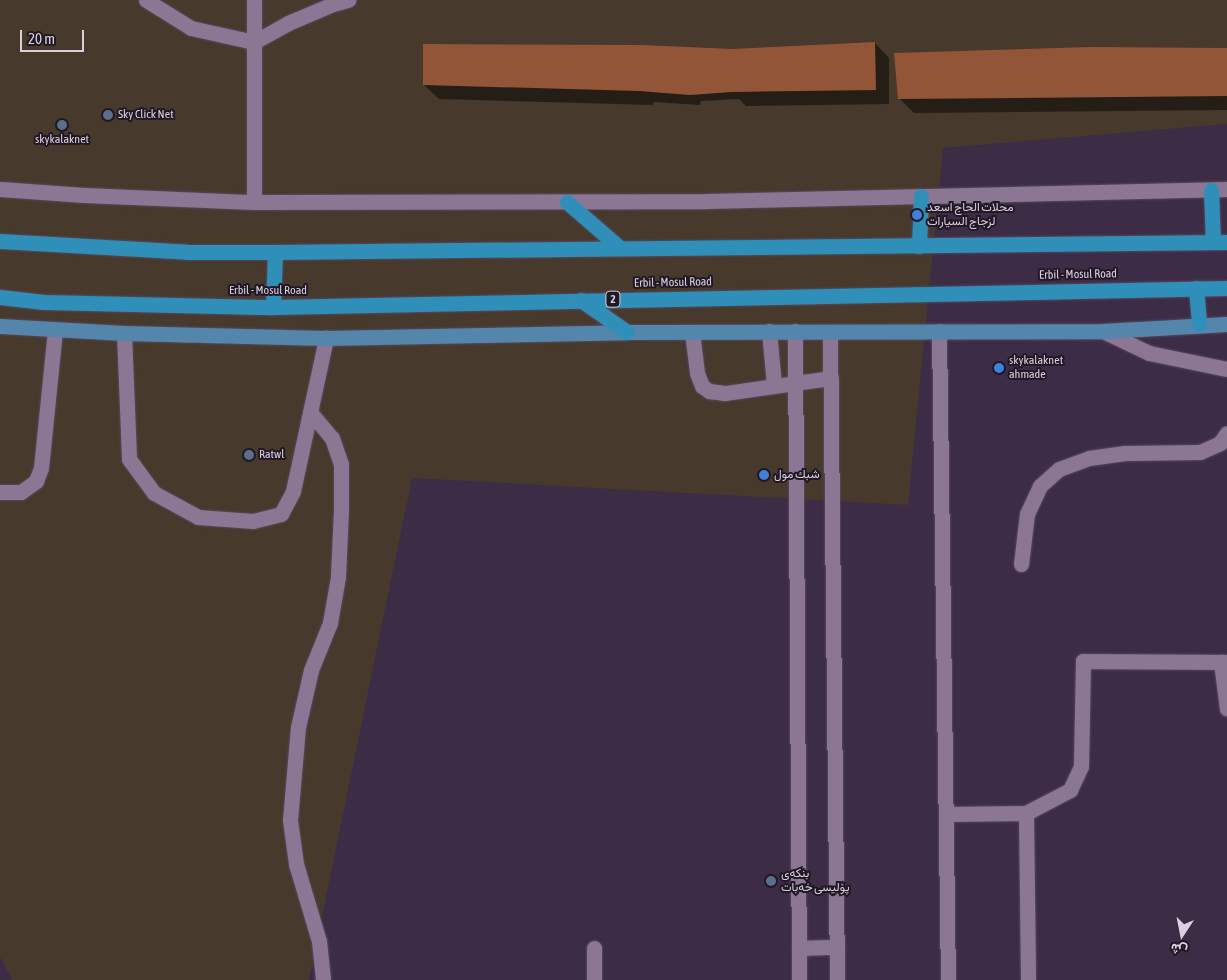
<!DOCTYPE html>
<html>
<head>
<meta charset="utf-8">
<style>
	body { margin:0 }
	#map { position:relative; width:1227px; height:980px; overflow:hidden; background:#3d2c46; font-family:"Asap Condensed",Vazirmatn,sans-serif }
	div>[style] { position:absolute }
	.commercial>* { inset:0; background:#47392b }
	.shadow>* { inset:0; background:#0007 }
	.building>* { inset:0; background:#935538 }
	.roads { filter:drop-shadow(0 0 1px #57495e) drop-shadow(0 0 1px #57495e) }
	.minor>* { height:15px; margin:-7.5px; padding:0 7.5px; transform-origin:7.5px; border-radius:7.5px; background:#8b7794 }
	.major>* { height:15px; margin:-7.5px; padding:0 7.5px; transform-origin:7.5px; border-radius:7.5px; background:#5485aa }
	.highway>* { height:15px; margin:-7.5px; padding:0 7.5px; transform-origin:7.5px; border-radius:7.5px; background:#2f8fb9 }
	.dots>* { width:14px; height:14px; translate:-50% -50%; box-sizing:border-box; border:2px solid #201824; border-radius:50% }
	span { translate:-50% -50%; white-space:nowrap; text-align:center; line-height:1.15; -webkit-text-stroke:4px #201824; paint-order:stroke }
	.shield-label span { padding:1px 4px; background:#201824; border:1px solid; border-radius:4px; -webkit-text-stroke-width:0 }
	.shield-label { font-size:11px; color:#dbd0e0; font-weight:700 }
	.poi-label { font-size:12px; color:#dbd0e0 }
	.left { translate:0 -50%; text-align:left }
	.street-label { font-size:12px; color:#dbd0e0 }
	.north { position:absolute; left:1157px; top:910px; width:50px; height:50px; -webkit-text-stroke:4px #201824; paint-order:stroke; rotate:191deg; font-size:14px; font-weight:700; line-height:20px; text-align:center; color:#dbd0e0 }
	.north::after { content:''; display:block; margin:auto; width:18px; height:22px; background:#dbd0e0; clip-path:polygon(50% 0,100% 100%,50% 72%,0 100%) }
	.scale { position:absolute; left:20px; top:30px; width:64px; height:22px; box-sizing:border-box; border:2px solid #dbd0e0; border-top:0; padding-left:6px; font-size:15px; line-height:18px; white-space:nowrap; color:#dbd0e0; -webkit-text-stroke:4px #201824; paint-order:stroke }
</style>
</head>
<body>
<div id="map">
	<div class="commercial">
		<i style="clip-path:polygon(0 0,1227px 0,1227px 124px,943px 148px,908px 505px,412px 478px,309px 980px,12px 980px,0 957px)"></i>
	</div>
	<div class="shadow">
		<i style="clip-path:polygon(875px 43px,889px 58px,889px 104px,746px 106px,739px 99px,701px 101px,700px 105px,654px 102px,653px 105px,439px 99px,424px 85px,732px 50px)"></i>
		<i style="clip-path:polygon(1227px 49px,1227px 110px,914px 113px,899px 98px)"></i>
	</div>
	<div class="building">
		<i style="clip-path:polygon(875px 42px,876px 90px,731px 92px,690px 95px,639px 91px,423px 85px,423px 44px,642px 45px,732px 49px)"></i>
		<i style="clip-path:polygon(1091px 47px,1227px 48px,1227px 96px,898px 99px,894px 53px)"></i>
	</div>
	<div class="roads">
		<div class="minor">
			<i style="left:146px;top:0;width:53px;rotate:31.9deg"></i>
			<i style="left:191px;top:28px;width:65px;rotate:12.5deg"></i>
			<i style="left:254px;top:42px;width:39px;rotate:-29deg"></i>
			<i style="left:288px;top:23px;width:49px;rotate:-22.9deg"></i>
			<i style="left:333px;top:4px;width:16px;rotate:-15deg"></i>
			<i style="left:254px;top:0;width:202px;rotate:90deg"></i>
			<i style="left:0;top:189px;width:84px;rotate:4.1deg"></i>
			<i style="left:84px;top:195px;width:170px;rotate:2.4deg"></i>
			<i style="left:254px;top:202px;width:452px;rotate:-0.1deg"></i>
			<i style="left:706px;top:201px;width:521px;rotate:-1.32deg"></i>
			<i style="left:769px;top:331px;width:54px;rotate:84.7deg"></i>
			<i style="left:795px;top:331px;width:649px;rotate:89.65deg"></i>
			<i style="left:939px;top:331px;width:649px;rotate:89.21deg"></i>
			<i style="left:1103px;top:331px;width:51px;rotate:25.6deg"></i>
			<i style="left:1149px;top:353px;width:80px;rotate:11.6deg"></i>
			<i style="left:692px;top:332px;width:41px;rotate:83deg"></i>
			<i style="left:697px;top:373px;width:14px;rotate:69deg"></i>
			<i style="left:702px;top:386px;width:9px;rotate:36deg"></i>
			<i style="left:709px;top:391px;width:16px;rotate:7deg"></i>
			<i style="left:725px;top:393px;width:107px;rotate:-8.1deg"></i>
			<i style="left:830px;top:332px;width:648px;rotate:89.38deg"></i>
			<i style="left:124px;top:333px;width:126px;rotate:87.7deg"></i>
			<i style="left:129px;top:459px;width:42px;rotate:53.7deg"></i>
			<i style="left:154px;top:493px;width:50px;rotate:28.6deg"></i>
			<i style="left:198px;top:517px;width:55px;rotate:4.2deg"></i>
			<i style="left:253px;top:521px;width:29px;rotate:-14deg"></i>
			<i style="left:281px;top:514px;width:26px;rotate:-62deg"></i>
			<i style="left:293px;top:491px;width:157px;rotate:-77.8deg"></i>
			<i style="left:310px;top:412px;width:34px;rotate:50deg"></i>
			<i style="left:332px;top:438px;width:28px;rotate:71deg"></i>
			<i style="left:341px;top:464px;width:46px;rotate:90deg"></i>
			<i style="left:341px;top:510px;width:67px;rotate:92.6deg"></i>
			<i style="left:338px;top:577px;width:47px;rotate:99.9deg"></i>
			<i style="left:330px;top:623px;width:51px;rotate:112deg"></i>
			<i style="left:311px;top:670px;width:58px;rotate:102.8deg"></i>
			<i style="left:298px;top:727px;width:93px;rotate:94.9deg"></i>
			<i style="left:290px;top:820px;width:44px;rotate:82.2deg"></i>
			<i style="left:296px;top:864px;width:80px;rotate:73.4deg"></i>
			<i style="left:319px;top:941px;width:39px;rotate:84deg"></i>
			<i style="left:0;top:492px;width:21px"></i>
			<i style="left:21px;top:492px;width:19px;rotate:-36deg"></i>
			<i style="left:36px;top:481px;width:14px;rotate:-69deg"></i>
			<i style="left:41px;top:468px;width:139px;rotate:-84.2deg"></i>
			<i style="left:1021px;top:564px;width:50px;rotate:-83.2deg"></i>
			<i style="left:1027px;top:514px;width:31px;rotate:-65deg"></i>
			<i style="left:1040px;top:486px;width:25px;rotate:-42deg"></i>
			<i style="left:1059px;top:469px;width:32px;rotate:-20deg"></i>
			<i style="left:1089px;top:458px;width:36px;rotate:-8deg"></i>
			<i style="left:1125px;top:453px;width:75px;rotate:-0.8deg"></i>
			<i style="left:1200px;top:452px;width:22px;rotate:-24deg"></i>
			<i style="left:1220px;top:443px;width:12px;rotate:-55deg"></i>
			<i style="left:1221px;top:662px;width:47px;rotate:82.7deg"></i>
			<i style="left:1026px;top:813px;width:167px;rotate:89.3deg"></i>
			<i style="left:947px;top:814px;width:79px;rotate:-0.7deg"></i>
			<i style="left:1026px;top:813px;width:50px;rotate:-27.6deg"></i>
			<i style="left:1070px;top:790px;width:26px;rotate:-65deg"></i>
			<i style="left:1081px;top:766px;width:105px;rotate:-88.9deg"></i>
			<i style="left:1083px;top:661px;width:144px;rotate:0.4deg"></i>
			<i style="left:594px;top:948px;width:32px;rotate:90deg"></i>
			<i style="left:799px;top:948px;width:38px;rotate:-2deg"></i>
		</div>
		<div class="major">
			<i style="left:0;top:326px;width:124px;rotate:3.2deg"></i>
			<i style="left:124px;top:333px;width:202px;rotate:1.4deg"></i>
			<i style="left:326px;top:338px;width:301px;rotate:-1.1deg"></i>
			<i style="left:627px;top:332px;width:476px;rotate:-0.1deg"></i>
			<i style="left:1103px;top:331px;width:124px;rotate:-3.2deg"></i>
		</div>
		<div class="highway">
			<i style="left:1211px;top:190px;width:52px;rotate:87.8deg"></i>
			<i style="left:567px;top:202px;width:69px;rotate:40.9deg"></i>
			<i style="left:0;top:241px;width:188px;rotate:3.3deg"></i>
			<i style="left:188px;top:252px;width:87px"></i>
			<i style="left:275px;top:252px;width:952px;rotate:-0.6deg"></i>
			<i style="left:919px;top:246px;width:50px;rotate:-87.7deg"></i>
			<i style="left:1196px;top:288px;width:36px;rotate:85deg"></i>
			<i style="left:0;top:297px;width:44px;rotate:6.5deg"></i>
			<i style="left:44px;top:302px;width:229px;rotate:1.3deg"></i>
			<i style="left:273px;top:307px;width:954px;rotate:-1.14deg"></i>
			<i style="left:581px;top:300px;width:56px;rotate:34.8deg"></i>
			<i style="left:273px;top:307px;width:55px;rotate:-87.9deg"></i>
		</div>
	</div>
	<div class="dots">
		<i style="left:108px;top:115px;background:#5c6f8a"></i>
		<i style="left:62px;top:125px;background:#5c6f8a"></i>
		<i style="left:917px;top:215px;background:#3f7fe0"></i>
		<i style="left:999px;top:368px;background:#3f7fe0"></i>
		<i style="left:249px;top:455px;background:#5c6f8a"></i>
		<i style="left:764px;top:475px;background:#3f7fe0"></i>
		<i style="left:771px;top:881px;background:#5c6f8a"></i>
	</div>
	<div class="shield-label">
		<span style="left:613px;top:299px">2</span>
	</div>
	<div class="poi-label">
		<span class="left" style="left:118px;top:115px">Sky Click Net</span>
		<span style="left:62px;top:140px">skykalaknet</span>
		<span class="left" style="left:927px;top:215px">محلات الحاج اسعد<br>لزجاج السيارات</span>
		<span class="left" style="left:1009px;top:368px">skykalaknet<br>ahmade</span>
		<span class="left" style="left:259px;top:455px">Ratwl</span>
		<span class="left" style="left:774px;top:475px">شبك مول</span>
		<span class="left" style="left:781px;top:881px">بنکەی<br>پۆلیسی خەبات</span>
	</div>
	<div class="street-label">
		<span style="left:1078px;top:275px;rotate:-1deg">Erbil - Mosul Road</span>
		<span style="left:673px;top:283px;rotate:-1deg">Erbil - Mosul Road</span>
		<span style="left:268px;top:291px">Erbil - Mosul Road</span>
	</div>
	<div class="north">ش</div>
	<div class="scale">20 m</div>
</div>
</body>
</html>
